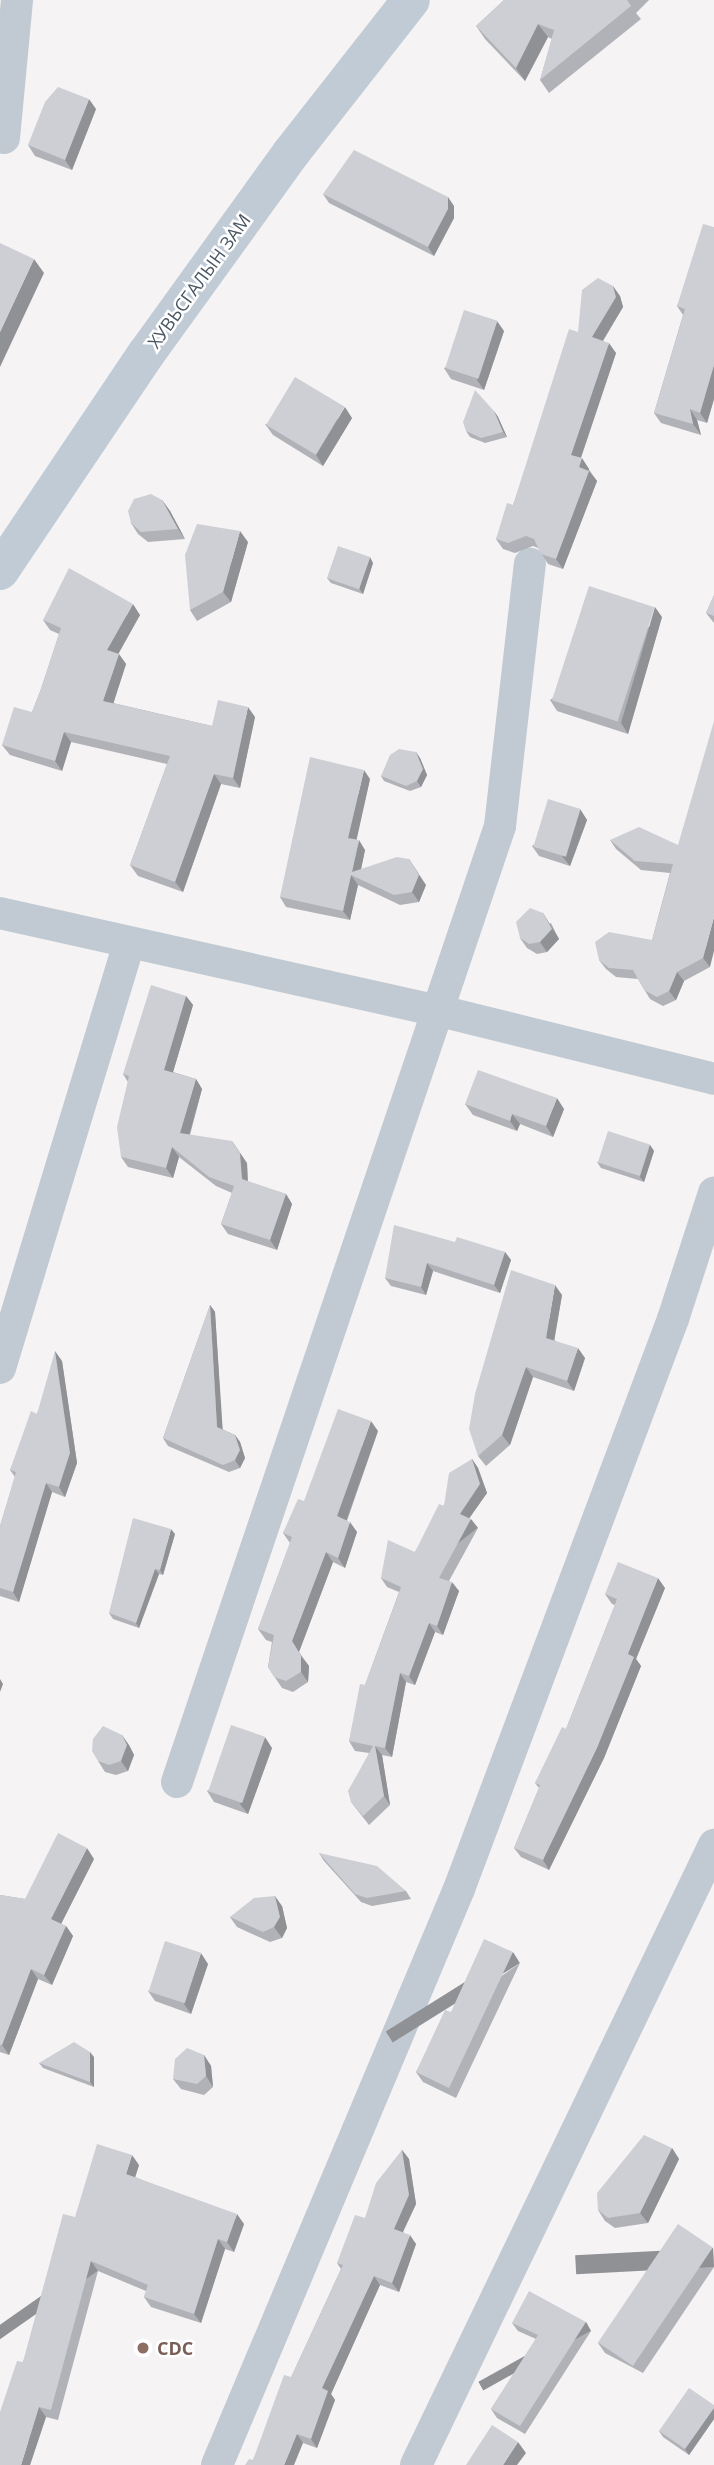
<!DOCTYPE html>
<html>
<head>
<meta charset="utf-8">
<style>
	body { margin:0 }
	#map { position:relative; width:714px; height:2465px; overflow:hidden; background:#f5f3f3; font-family:"Open Sans",sans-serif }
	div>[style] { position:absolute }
	.street>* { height:32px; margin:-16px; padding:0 16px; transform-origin:16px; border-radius:16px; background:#c1cad2 }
	.secondary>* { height:38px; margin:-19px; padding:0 19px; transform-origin:19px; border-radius:19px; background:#c1cbd6 }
	.wall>* { inset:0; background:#b0b2b7 }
	.shaded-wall>* { inset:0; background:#909195; transform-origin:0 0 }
	.building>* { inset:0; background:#cdcfd5; transform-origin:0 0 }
	.dots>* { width:19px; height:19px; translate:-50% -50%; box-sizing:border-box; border:4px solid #fff; border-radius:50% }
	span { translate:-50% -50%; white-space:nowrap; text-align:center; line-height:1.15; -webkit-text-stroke:5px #fff; paint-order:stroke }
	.street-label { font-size:18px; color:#4a5661 }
	.education-label { font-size:18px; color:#785e54; font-weight:700 }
	.left { translate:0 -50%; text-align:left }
</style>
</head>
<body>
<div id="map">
	<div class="street">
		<i style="left:4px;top:138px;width:139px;rotate:-84.6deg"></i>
		<i style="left:0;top:913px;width:451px;rotate:12.6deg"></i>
		<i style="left:440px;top:1011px;width:282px;rotate:13.9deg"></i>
		<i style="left:0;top:1368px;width:444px;rotate:-73.1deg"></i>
		<i style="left:177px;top:1782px;width:1009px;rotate:-71.33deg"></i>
		<i style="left:500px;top:826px;width:264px;rotate:-83.5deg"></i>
		<i style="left:217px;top:2465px;width:625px;rotate:-67.21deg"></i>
		<i style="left:459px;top:1889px;width:609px;rotate:-69.42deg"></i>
		<i style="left:673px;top:1319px;width:133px;rotate:-72deg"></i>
		<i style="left:416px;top:2465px;width:688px;rotate:-64.33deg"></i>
	</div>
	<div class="secondary">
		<i style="left:0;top:571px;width:262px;rotate:-56.1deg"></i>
		<i style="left:146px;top:354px;width:248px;rotate:-54.2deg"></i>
		<i style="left:291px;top:153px;width:194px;rotate:-51.9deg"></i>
	</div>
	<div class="wall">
		<i style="clip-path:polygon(504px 0,649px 0,636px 13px,641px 19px,549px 93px,540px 80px,552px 39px,548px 37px,525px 81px,485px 39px,476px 26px)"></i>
		<i style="clip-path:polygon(96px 109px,72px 170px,35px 156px,28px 145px)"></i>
		<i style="clip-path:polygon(323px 194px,454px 206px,454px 218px,434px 256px,329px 203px)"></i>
		<i style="clip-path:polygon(714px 227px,714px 399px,707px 423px,697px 420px,701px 435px,661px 423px,654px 413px,683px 315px,677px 306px)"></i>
		<i style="clip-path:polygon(620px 296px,623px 307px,603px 341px,616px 353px,581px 458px,597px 481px,563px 569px,548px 564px,538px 548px,533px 546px,515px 553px,503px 549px,496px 539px,513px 505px,578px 332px)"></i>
		<i style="clip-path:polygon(504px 331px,484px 390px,451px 379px,444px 368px)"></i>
		<i style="clip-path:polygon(494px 411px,498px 417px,507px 437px,485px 443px,470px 437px,466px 431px)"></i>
		<i style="clip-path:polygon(352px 418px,323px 466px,273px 435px,265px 424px)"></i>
		<i style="clip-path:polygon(162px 500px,170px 511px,185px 539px,148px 542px,138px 534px,131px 523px)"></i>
		<i style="clip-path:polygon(248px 542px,231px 602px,197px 621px,190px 610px)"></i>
		<i style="clip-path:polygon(373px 563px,363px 594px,331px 583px,327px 578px)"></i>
		<i style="clip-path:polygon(714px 595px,714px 623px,706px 613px)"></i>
		<i style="clip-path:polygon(140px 615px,118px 653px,126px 664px,113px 703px,212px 726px,255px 717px,240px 788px,221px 784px,183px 892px,138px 876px,130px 865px,167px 764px,71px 742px,62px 771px,10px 755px,2px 745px,32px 712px,41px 689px,59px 634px,50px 630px,43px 620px)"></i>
		<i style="clip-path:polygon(662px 617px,628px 734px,557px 711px,550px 700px)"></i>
		<i style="clip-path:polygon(420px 758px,427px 775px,421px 787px,410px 791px,384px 781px,381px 776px)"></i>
		<i style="clip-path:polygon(370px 779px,356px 840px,365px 850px,361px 869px,426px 885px,419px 902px,400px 905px,358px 885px,350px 920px,286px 907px,280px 897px)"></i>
		<i style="clip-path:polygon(580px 809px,587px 820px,570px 866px,539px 856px,532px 846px)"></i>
		<i style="clip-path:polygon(610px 840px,678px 845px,710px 967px,684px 981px,676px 1000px,663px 1006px,650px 999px,638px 979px,616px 977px,606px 969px,599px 960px,652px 940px,670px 873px,641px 870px,616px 849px)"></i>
		<i style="clip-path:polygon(551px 923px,559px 939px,547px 952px,537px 954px,527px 948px,520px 938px)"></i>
		<i style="clip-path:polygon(186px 996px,193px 1005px,173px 1072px,196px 1079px,202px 1089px,190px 1135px,247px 1163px,248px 1182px,286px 1194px,292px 1204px,277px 1250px,228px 1234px,221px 1224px,232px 1193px,216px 1186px,179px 1157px,173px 1178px,128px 1167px,121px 1157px,128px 1082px,123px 1074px)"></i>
		<i style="clip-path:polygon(465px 1104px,564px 1109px,553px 1137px,520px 1124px,517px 1131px,473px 1115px)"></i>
		<i style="clip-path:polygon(650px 1145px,654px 1151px,644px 1182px,601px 1168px,597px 1162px)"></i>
		<i style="clip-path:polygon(455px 1242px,505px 1252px,511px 1260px,500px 1293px,433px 1271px,426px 1295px,391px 1286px,385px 1278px)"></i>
		<i style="clip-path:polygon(562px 1295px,554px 1340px,585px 1358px,574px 1391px,533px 1377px,510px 1445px,486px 1466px,478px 1456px)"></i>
		<i style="clip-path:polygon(210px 1305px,215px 1312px,222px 1429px,235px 1435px,240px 1442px,245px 1458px,240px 1468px,229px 1472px,168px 1446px,163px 1438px)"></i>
		<i style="clip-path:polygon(62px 1361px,77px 1463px,65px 1497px,52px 1492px,19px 1602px,0 1596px,0 1526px,15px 1477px,10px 1470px)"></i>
		<i style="clip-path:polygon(378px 1431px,347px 1521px,357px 1532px,345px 1568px,333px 1562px,299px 1652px,309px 1666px,308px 1682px,293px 1692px,282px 1688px,268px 1667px,272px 1642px,266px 1640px,258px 1629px,290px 1543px,283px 1533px,304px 1501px)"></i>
		<i style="clip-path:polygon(472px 1459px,478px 1468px,487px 1493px,469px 1518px,478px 1528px,449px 1581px,459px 1591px,443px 1635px,435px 1632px,415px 1685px,406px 1682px,392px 1757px,382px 1755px,390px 1805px,369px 1825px,351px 1802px,369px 1753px,355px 1751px,349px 1741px,365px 1685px,399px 1592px,387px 1587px,381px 1578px,415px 1552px)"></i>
		<i style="clip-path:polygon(175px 1534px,163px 1575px,159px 1574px,139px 1628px,113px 1619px,109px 1613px)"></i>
		<i style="clip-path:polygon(665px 1588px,636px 1659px,641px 1666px,604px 1758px,549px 1870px,521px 1857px,514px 1848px,539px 1788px,535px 1783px,566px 1729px,615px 1605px,612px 1604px,605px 1594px)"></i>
		<i style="clip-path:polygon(129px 1745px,134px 1755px,128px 1771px,116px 1775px,105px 1772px,98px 1761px)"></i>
		<i style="clip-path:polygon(272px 1748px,248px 1814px,214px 1802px,207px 1791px)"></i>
		<i style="clip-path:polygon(319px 1853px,406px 1891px,411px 1899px,372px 1906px,361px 1902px,324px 1861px)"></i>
		<i style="clip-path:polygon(94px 1859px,61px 1924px,66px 1926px,73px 1936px,52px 1985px,38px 1979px,9px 2055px,0 2052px,0 1895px,25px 1899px)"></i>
		<i style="clip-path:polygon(282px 1906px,287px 1928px,282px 1938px,270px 1942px,237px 1927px,230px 1917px)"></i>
		<i style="clip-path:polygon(520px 1963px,456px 2098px,423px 2082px,416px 2072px,451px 2012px)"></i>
		<i style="clip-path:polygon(208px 1964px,191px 2014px,155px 2001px,148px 1991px)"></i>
		<i style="clip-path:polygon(204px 2055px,211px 2066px,213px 2087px,204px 2095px,181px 2089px,173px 2079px)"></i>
		<i style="clip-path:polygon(94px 2057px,94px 2087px,43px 2068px,39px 2063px)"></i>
		<i style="clip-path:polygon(672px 2148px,679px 2159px,648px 2223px,615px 2228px,605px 2221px,598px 2210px)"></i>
		<i style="clip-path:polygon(402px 2150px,409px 2159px,416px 2204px,403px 2232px,416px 2244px,399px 2292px,380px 2285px,331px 2394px,335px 2400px,317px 2448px,303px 2443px,253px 2460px,341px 2269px,337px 2263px,365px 2218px)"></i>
		<i style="clip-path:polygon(139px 2165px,135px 2177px,244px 2224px,234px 2252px,225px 2249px,201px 2323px,151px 2307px,144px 2297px,146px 2291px,98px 2271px,58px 2420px,46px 2417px,30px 2465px,23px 2362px,75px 2217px)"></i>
		<i style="clip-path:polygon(713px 2248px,714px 2267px,643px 2373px,605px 2353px,598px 2343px)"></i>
		<i style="clip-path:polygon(586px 2322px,591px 2331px,525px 2434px,497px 2418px,491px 2409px,536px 2339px,518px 2331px,512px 2323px)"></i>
		<i style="clip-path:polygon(714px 2405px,714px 2419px,689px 2455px,663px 2437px,659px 2431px)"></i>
	</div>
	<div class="shaded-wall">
		<i style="clip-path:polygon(538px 24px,548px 37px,525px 81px,516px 68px)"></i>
		<i style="clip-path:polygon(89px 99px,96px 109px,72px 170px,65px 160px)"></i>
		<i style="clip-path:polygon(448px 197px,454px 206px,454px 218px,434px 256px,428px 247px)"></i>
		<i style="clip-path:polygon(34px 259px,44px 273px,0 367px,0 332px)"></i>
		<i style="clip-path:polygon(613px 286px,620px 296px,623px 307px,599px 347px,592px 337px)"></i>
		<i style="clip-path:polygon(497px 321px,504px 331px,484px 390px,477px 380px)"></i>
		<i style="clip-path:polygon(609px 343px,616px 353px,578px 466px,571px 455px)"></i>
		<i style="clip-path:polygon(714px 365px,714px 399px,707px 423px,700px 413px)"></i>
		<i style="clip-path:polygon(345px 407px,352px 418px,323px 466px,316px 455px)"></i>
		<i style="clip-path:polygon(690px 409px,697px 420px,701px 435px,693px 424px)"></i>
		<i style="clip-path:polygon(494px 411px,498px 417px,507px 437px,503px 432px)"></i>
		<i style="clip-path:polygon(582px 458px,589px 469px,586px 478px,579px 467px)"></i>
		<i style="clip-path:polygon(589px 471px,597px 481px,563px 569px,556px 559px)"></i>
		<i style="clip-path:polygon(162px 500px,170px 511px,185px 539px,178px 529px)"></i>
		<i style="clip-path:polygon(240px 531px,248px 542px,231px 602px,223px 592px)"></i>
		<i style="clip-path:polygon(370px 557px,373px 563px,363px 594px,359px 588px)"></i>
		<i style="clip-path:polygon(133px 604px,140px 615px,115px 660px,107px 650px)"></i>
		<i style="clip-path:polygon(655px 607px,662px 617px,628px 734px,621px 723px)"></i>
		<i style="clip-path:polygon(119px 654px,126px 664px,111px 711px,103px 701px)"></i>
		<i style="clip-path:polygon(248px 707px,255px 717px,240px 788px,233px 778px)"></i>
		<i style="clip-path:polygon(64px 732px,71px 742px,62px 771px,55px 761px)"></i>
		<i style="clip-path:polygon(416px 752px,420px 758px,427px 775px,421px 787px,417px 781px)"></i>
		<i style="clip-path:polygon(364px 770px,370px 779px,355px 847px,348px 838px)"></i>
		<i style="clip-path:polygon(214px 774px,221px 784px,183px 892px,175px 882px)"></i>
		<i style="clip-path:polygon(580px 809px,587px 820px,570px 866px,562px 856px)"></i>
		<i style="clip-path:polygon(359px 840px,365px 850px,359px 879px,352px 872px)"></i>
		<i style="clip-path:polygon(409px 859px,426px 885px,419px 902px,412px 892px)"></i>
		<i style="clip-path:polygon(351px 875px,358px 885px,350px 920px,343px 911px)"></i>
		<i style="clip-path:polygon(543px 913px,559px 939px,547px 952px,540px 942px)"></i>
		<i style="clip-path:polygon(714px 917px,714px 951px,710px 967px,703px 958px)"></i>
		<i style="clip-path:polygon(677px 972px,684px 981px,676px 1000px,669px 991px)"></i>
		<i style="clip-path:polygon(186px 996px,193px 1005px,171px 1079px,164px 1070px)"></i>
		<i style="clip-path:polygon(196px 1079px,202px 1089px,187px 1143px,180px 1133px)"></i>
		<i style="clip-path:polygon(557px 1098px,564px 1109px,553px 1137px,546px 1126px)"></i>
		<i style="clip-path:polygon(512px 1114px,520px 1124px,517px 1131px,510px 1121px)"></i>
		<i style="clip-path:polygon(232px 1141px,247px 1163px,248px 1189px,242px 1179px)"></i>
		<i style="clip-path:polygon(650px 1145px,654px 1151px,644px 1182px,640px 1177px)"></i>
		<i style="clip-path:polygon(172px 1147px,179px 1157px,173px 1178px,166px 1168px)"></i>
		<i style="clip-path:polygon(286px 1194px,292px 1204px,277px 1250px,270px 1240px)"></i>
		<i style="clip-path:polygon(505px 1252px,511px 1260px,500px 1293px,494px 1285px)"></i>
		<i style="clip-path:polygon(427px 1263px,433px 1271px,426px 1295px,421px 1287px)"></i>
		<i style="clip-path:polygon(555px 1285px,562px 1295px,553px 1348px,546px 1338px)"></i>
		<i style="clip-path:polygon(210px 1305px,215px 1312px,223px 1434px,217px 1427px)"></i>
		<i style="clip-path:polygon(578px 1348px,585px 1358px,574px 1391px,567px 1381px)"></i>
		<i style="clip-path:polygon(55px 1351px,62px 1361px,77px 1463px,65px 1497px,59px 1487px)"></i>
		<i style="clip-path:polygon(526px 1367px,533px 1377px,510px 1445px,502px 1435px)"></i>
		<i style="clip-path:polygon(371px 1421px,378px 1431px,344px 1527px,337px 1516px)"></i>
		<i style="clip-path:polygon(235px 1435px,240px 1442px,245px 1458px,240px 1468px,235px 1460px)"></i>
		<i style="clip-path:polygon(472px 1459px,478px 1468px,487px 1493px,466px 1523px,460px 1514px)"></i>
		<i style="clip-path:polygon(46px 1483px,52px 1492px,19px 1602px,13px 1592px)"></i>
		<i style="left:471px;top:1519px;width:11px;height:67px;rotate:52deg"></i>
		<i style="clip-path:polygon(350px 1522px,357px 1532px,345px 1568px,338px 1558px)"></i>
		<i style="clip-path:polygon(171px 1529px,175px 1534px,163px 1575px,160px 1570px)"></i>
		<i style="clip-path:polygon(326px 1552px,333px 1562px,299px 1652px,292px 1641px)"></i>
		<i style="clip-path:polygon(155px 1569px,159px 1574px,139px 1628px,136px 1623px)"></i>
		<i style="clip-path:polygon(658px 1578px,665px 1588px,636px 1659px,641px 1666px,604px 1758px,549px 1870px,543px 1860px)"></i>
		<i style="clip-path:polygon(452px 1582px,459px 1591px,443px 1635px,437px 1626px)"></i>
		<i style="clip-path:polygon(429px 1623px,435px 1632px,415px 1685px,409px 1676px)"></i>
		<i style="clip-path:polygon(301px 1656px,309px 1666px,308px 1682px,301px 1672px)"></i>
		<i style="clip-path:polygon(400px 1673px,406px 1682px,392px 1757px,385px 1748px)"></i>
		<i style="clip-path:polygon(0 1679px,3px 1684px,0 1692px)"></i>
		<i style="clip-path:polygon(122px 1735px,129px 1745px,134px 1755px,128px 1771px,121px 1761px)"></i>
		<i style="clip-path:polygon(265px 1737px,272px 1748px,248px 1814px,240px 1804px)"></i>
		<i style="clip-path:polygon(375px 1746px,382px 1755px,390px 1805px,384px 1796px)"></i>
		<i style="clip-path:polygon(87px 1848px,94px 1859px,58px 1930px,51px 1919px)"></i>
		<i style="clip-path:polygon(275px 1896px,282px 1906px,287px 1928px,282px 1938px,274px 1927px)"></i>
		<i style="clip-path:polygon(66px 1926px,73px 1936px,52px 1985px,44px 1975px)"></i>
		<i style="left:513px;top:1952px;width:13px;height:150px;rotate:58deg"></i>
		<i style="clip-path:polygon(201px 1953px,208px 1964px,191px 2014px,184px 2004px)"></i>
		<i style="clip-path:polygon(31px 1969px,38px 1979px,9px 2055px,2px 2045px)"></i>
		<i style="clip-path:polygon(90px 2052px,94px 2057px,94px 2087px,90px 2082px)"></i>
		<i style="clip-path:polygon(204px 2055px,211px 2066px,213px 2087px,206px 2076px)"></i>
		<i style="clip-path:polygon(672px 2148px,679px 2159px,648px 2223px,640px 2213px)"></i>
		<i style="clip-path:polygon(402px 2150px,409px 2159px,416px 2204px,400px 2238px,394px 2229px)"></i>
		<i style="clip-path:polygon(132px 2155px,139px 2165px,133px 2184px,126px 2174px)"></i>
		<i style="clip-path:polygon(237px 2214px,244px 2224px,234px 2252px,227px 2242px)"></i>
		<i style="clip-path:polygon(410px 2235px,416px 2244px,399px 2292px,392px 2283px)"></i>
		<i style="clip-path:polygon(218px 2239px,225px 2249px,201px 2323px,194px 2314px)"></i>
		<i style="left:713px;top:2248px;width:19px;height:138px;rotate:87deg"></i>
		<i style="left:91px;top:2261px;width:12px;height:154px;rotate:55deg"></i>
		<i style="clip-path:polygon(374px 2276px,380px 2285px,331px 2394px,335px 2400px,317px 2448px,311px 2439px,322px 2388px)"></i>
		<i style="left:586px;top:2322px;width:10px;height:123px;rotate:61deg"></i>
		<i style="clip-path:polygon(39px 2407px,46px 2417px,30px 2465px,21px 2465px)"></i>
		<i style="clip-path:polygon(714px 2408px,714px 2419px,689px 2455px,685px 2449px)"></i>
		<i style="clip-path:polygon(297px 2434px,303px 2443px,294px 2465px,284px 2465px)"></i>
		<i style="clip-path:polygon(518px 2442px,526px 2453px,517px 2465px,503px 2465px)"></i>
	</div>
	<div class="building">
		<i style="clip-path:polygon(504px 0,627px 0,631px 6px,540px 80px,554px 30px,538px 24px,516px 68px,476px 26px)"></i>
		<i style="clip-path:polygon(58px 87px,89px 99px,65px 160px,28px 145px,45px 102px)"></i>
		<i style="clip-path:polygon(354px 150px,448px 197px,448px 209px,428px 247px,323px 194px)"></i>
		<i style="clip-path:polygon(703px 224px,714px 227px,714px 365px,700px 413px,690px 409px,693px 424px,654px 413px,685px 309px,677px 306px)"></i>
		<i style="clip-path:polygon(0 243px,34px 259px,0 332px)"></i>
		<i style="clip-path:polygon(598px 278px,613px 286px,616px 297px,592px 337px,609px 343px,571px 455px,582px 458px,579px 467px,589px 471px,556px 559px,541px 554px,534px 539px,526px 536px,508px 543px,496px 539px,507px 503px,513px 505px,569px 329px,578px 332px,582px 290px)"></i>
		<i style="left:464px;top:310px;width:35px;height:61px;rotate:18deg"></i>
		<i style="left:295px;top:377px;width:58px;height:56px;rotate:31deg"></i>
		<i style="clip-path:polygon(475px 390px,494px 411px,503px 432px,481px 438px,466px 431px,463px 422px)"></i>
		<i style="clip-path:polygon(151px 494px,162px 500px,178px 529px,141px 532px,131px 523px,128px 511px,134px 499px)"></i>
		<i style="clip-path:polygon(197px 524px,240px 531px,223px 592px,190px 610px,185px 555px)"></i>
		<i style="left:338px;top:546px;width:34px;height:34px;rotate:19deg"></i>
		<i style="clip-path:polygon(69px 568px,133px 604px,107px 650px,119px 654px,103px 701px,212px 726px,218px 700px,248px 707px,233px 778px,214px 774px,175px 882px,130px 865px,170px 756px,64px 732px,55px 761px,2px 745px,14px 707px,32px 712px,41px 689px,61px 628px,43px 620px)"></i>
		<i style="left:589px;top:586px;width:69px;height:120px;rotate:18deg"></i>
		<i style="clip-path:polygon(714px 595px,714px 616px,706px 613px)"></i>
		<i style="clip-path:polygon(714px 721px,714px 917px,703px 958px,677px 972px,669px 991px,657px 997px,644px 990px,633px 970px,609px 968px,599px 960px,595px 942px,609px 932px,652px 940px,673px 864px,635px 861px,610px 840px,639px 827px,678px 845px)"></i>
		<i style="clip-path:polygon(399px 749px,416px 752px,423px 769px,417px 781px,406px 786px,381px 776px,390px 755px)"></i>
		<i style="clip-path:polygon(310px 757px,364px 770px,348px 838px,359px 840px,352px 872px,397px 857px,409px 859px,419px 875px,412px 892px,394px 895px,351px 875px,343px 911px,280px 897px)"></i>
		<i style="left:548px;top:799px;width:34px;height:50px;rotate:17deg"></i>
		<i style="clip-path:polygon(530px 908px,543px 913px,552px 929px,540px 942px,529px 944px,520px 938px,516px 922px)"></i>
		<i style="clip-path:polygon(151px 985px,186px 996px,164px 1070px,196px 1079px,180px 1133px,232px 1141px,240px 1153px,242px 1179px,286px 1194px,270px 1240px,221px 1224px,234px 1186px,209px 1177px,172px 1147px,166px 1168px,121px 1157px,117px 1127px,129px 1076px,123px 1074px)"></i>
		<i style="clip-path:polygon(478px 1070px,557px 1098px,546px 1126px,512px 1114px,510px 1121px,465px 1104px)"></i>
		<i style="left:608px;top:1131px;width:44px;height:33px;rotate:18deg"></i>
		<i style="clip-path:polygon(394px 1225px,455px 1242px,457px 1237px,505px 1252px,494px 1285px,427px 1263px,421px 1287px,385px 1278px)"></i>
		<i style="clip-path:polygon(511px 1270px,555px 1285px,546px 1338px,578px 1348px,567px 1381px,526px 1367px,502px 1435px,478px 1456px,469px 1429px,475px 1394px)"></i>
		<i style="clip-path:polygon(210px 1305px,217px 1427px,235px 1435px,240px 1450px,235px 1460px,223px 1465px,163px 1438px)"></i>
		<i style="clip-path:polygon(55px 1351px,70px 1453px,59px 1487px,46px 1483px,13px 1592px,0 1588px,0 1526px,16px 1472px,10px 1470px,31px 1411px,37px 1414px)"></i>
		<i style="clip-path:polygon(338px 1409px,371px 1421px,337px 1516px,350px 1522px,338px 1558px,326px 1552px,292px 1641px,301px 1656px,301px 1672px,286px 1681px,274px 1677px,268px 1667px,274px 1635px,258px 1629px,292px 1537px,283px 1533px,298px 1499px,304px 1501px)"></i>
		<i style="clip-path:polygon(472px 1459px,480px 1484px,460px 1514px,471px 1519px,439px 1578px,452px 1582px,437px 1626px,429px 1623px,409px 1676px,400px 1673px,385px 1748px,375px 1746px,384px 1796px,363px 1816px,351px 1802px,348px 1791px,373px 1746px,349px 1741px,360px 1684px,365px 1685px,401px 1587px,381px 1578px,388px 1540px,415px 1552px,439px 1504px,444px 1506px,449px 1473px)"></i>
		<i style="clip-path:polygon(133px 1518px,171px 1529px,160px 1570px,155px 1569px,136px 1623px,109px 1613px)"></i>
		<i style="clip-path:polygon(618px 1562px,658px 1578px,628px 1654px,634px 1657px,597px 1748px,543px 1860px,514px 1848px,540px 1785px,535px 1783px,562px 1727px,566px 1729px,617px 1599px,605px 1594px)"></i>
		<i style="left:231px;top:1725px;width:36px;height:70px;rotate:19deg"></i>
		<i style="clip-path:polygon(103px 1726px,122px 1735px,127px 1745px,121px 1761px,109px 1765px,98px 1761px,92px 1751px,93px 1739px)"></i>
		<i style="clip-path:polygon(58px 1833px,87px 1848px,51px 1919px,66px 1926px,44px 1975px,31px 1969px,2px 2045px,0 2045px,0 1895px,25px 1899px)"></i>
		<i style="clip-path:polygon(319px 1853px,377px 1866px,406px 1891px,367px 1898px,355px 1894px)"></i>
		<i style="clip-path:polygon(275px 1896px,280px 1917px,274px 1927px,263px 1932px,230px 1917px,254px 1898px)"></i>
		<i style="clip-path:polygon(484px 1939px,513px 1952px,449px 2088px,416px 2072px,445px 2010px,451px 2012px)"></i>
		<i style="left:165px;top:1941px;width:38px;height:53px;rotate:18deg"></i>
		<i style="clip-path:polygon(74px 2042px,90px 2052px,90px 2082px,39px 2063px)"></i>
		<i style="clip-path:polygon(187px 2048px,204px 2055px,206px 2076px,197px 2084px,173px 2079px,175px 2059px)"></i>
		<i style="clip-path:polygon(644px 2135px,672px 2148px,640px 2213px,608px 2218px,598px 2210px,597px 2193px)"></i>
		<i style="clip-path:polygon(97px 2144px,132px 2155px,126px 2174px,237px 2214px,227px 2242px,218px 2239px,194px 2314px,144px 2297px,148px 2285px,91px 2261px,51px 2410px,39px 2407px,21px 2465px,0 2465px,0 2412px,17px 2361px,23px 2362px,63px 2214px,75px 2217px)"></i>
		<i style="clip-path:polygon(402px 2150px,409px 2195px,394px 2229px,410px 2235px,392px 2283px,374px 2276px,322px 2388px,328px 2391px,311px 2439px,297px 2434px,284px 2465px,245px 2465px,249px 2459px,253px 2460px,284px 2375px,291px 2377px,343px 2265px,337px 2263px,355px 2215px,365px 2218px,376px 2183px)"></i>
		<i style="left:678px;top:2224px;width:42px;height:143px;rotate:34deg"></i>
		<i style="clip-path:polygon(529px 2291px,586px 2322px,520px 2426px,491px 2409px,538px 2335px,512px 2323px)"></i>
		<i style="clip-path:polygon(689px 2388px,714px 2405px,714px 2408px,685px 2449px,659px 2431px)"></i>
		<i style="clip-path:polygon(492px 2425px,518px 2442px,503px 2465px,466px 2465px)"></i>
	</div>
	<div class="dots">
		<i style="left:143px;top:2348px;background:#8d6e63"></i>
	</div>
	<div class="street-label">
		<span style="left:199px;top:281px;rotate:-54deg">ХУВЬСГАЛЫН ЗАМ</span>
	</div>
	<div class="education-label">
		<span class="left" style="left:157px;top:2348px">CDC</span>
	</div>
</div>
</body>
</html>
